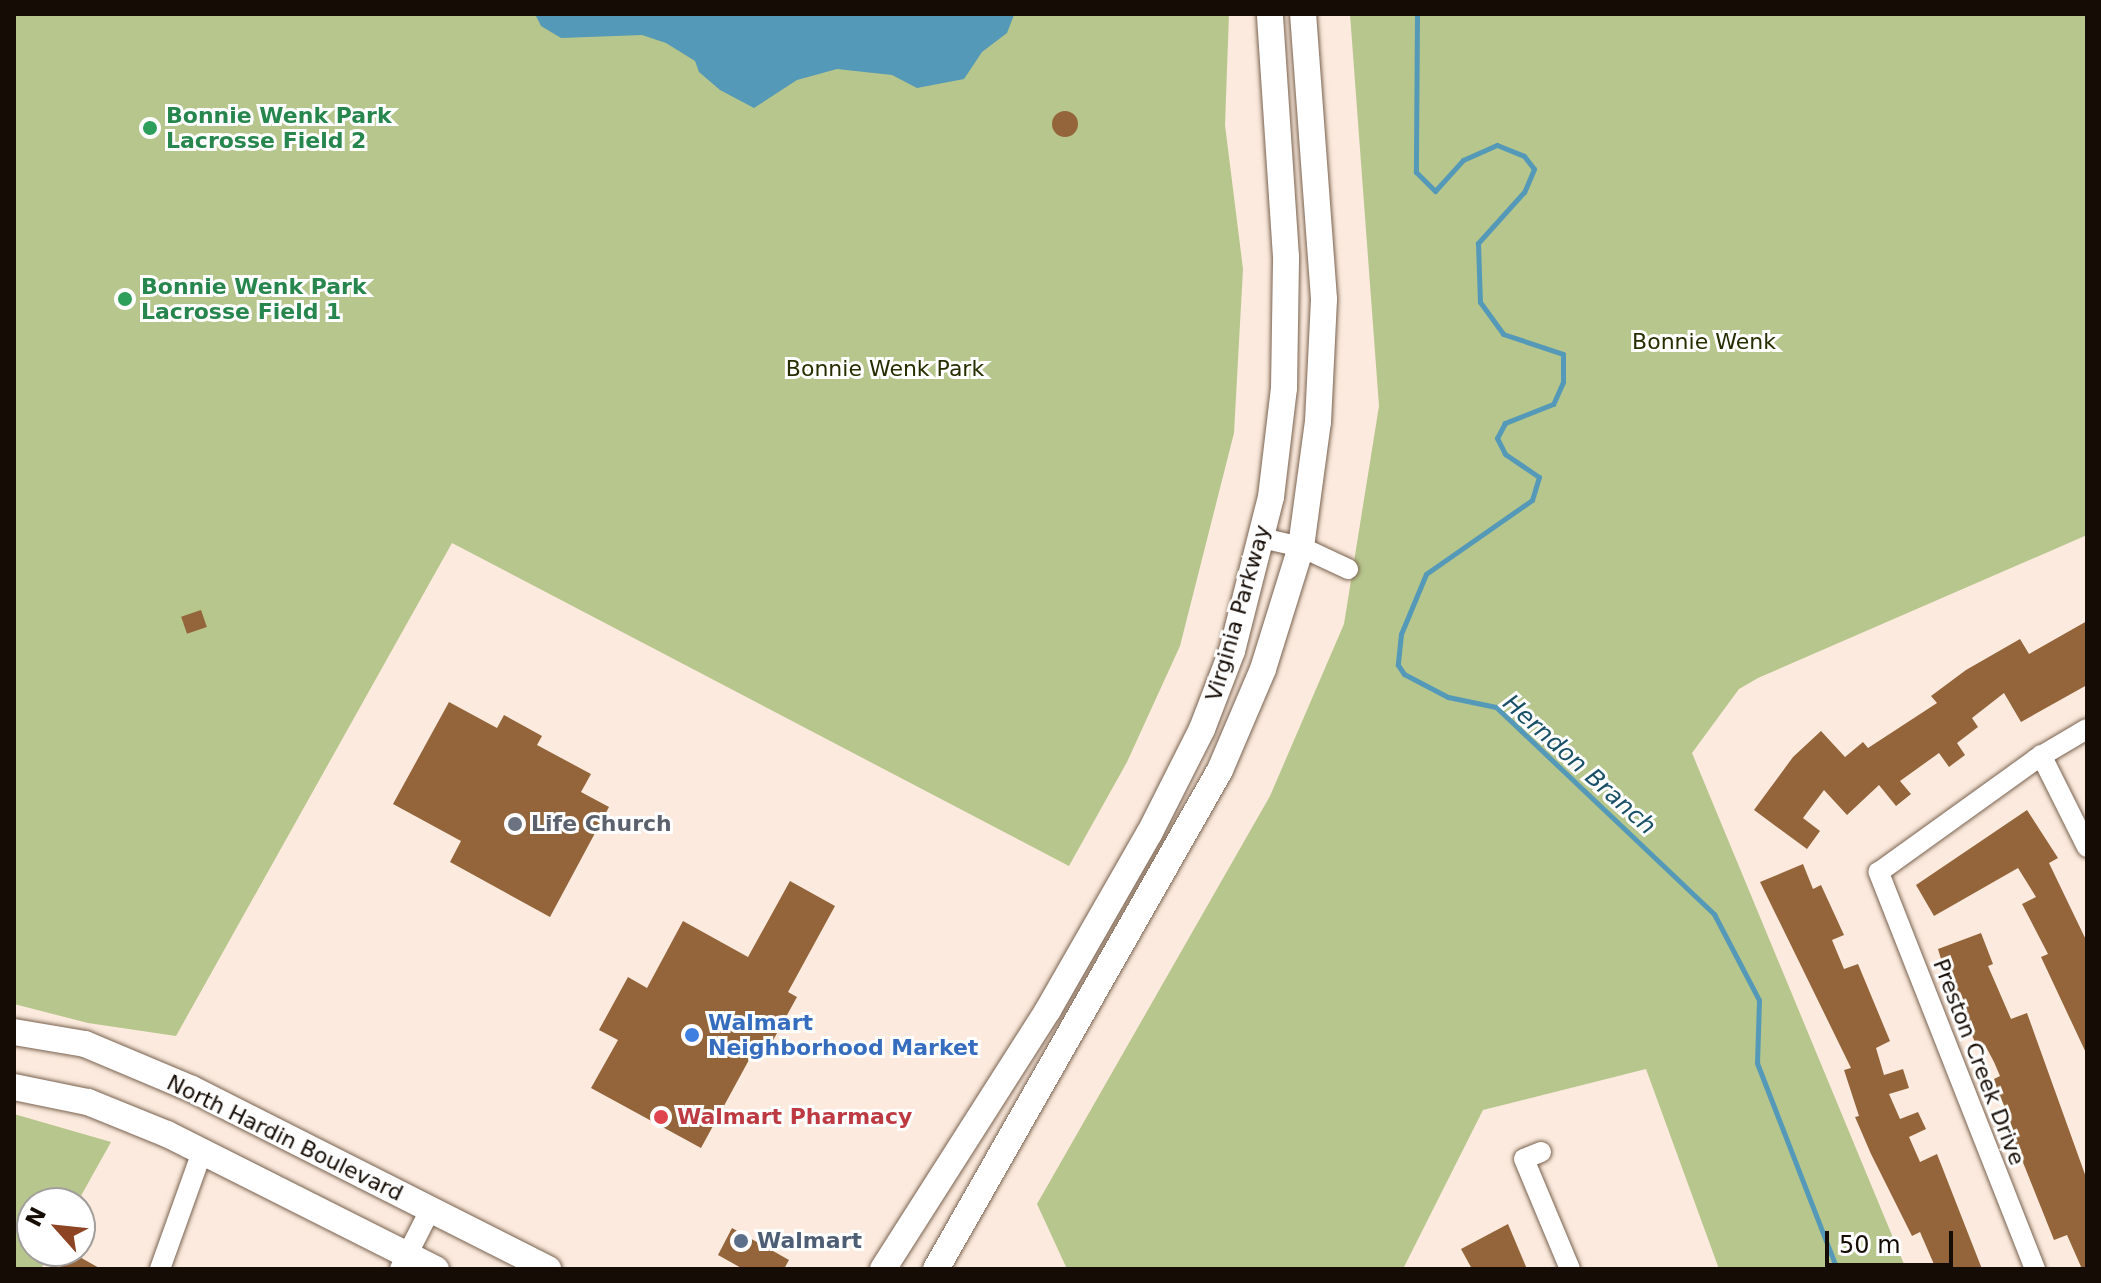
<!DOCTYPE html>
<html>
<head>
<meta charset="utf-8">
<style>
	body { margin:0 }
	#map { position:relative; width:2101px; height:1283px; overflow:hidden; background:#fbeadd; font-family:"DejaVu Sans",sans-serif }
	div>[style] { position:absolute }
	.green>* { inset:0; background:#b7c68c }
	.water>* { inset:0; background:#5499b8 }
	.stream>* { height:5px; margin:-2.5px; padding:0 2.5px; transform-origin:2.5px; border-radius:2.5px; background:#5499b8 }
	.building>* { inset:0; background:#94653b; transform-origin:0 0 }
	.round { border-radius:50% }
	.roads { filter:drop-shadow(0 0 2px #79624f) drop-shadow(0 0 2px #79624f) }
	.minor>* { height:20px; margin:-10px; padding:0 10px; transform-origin:10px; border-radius:10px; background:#fff }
	.major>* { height:26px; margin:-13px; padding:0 13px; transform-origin:13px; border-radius:13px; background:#fff }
	.dots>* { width:22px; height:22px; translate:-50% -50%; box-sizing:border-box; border:4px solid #fff; border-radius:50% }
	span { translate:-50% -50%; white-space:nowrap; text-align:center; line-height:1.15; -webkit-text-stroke:6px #fff; paint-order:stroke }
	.leisure-label { font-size:22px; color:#27864d; font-weight:700 }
	.left { translate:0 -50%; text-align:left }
	.park-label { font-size:22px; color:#262e00 }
	.street-label { font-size:22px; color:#150c05 }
	.worship-label { font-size:22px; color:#5b616d; font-weight:700 }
	.shop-label { font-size:22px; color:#366cbe; font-weight:700 }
	.health-label { font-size:22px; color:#be3a42; font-weight:700 }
	.service-label { font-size:22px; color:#4e5e75; font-weight:700 }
	.water-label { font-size:24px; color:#185067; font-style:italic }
	.frame { position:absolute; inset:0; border:16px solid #150c05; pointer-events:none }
	.north { position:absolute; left:16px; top:1187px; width:80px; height:80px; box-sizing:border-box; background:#fff; border:2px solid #a19e9b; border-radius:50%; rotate:297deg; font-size:22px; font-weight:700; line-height:32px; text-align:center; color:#150c05 }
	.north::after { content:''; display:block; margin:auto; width:28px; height:36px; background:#8c4422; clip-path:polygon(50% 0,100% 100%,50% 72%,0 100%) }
	.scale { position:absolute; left:1825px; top:1231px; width:128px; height:36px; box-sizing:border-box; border:4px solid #150c05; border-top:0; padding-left:10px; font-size:24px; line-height:28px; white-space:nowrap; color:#150c05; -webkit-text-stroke:6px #fff; paint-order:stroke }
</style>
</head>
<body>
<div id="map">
	<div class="green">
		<i style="clip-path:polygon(14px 14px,1229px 14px,1225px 125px,1243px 269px,1234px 433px,1180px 646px,1127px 762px,1069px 866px,452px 543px,176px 1036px,88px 1023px,14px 1004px)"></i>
		<i style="clip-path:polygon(1350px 14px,2087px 14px,2087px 535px,1758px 678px,1739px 689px,1692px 753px,1906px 1269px,1719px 1269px,1646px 1069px,1483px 1110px,1403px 1269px,1067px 1269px,1037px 1204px,1270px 796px,1344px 624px,1379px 406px)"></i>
		<i style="clip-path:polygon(14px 1114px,111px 1142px,77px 1203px,32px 1203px,32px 1251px,51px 1251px,41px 1269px,14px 1269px)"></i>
	</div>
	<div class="water">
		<i style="clip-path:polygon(535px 14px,1014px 14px,1014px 15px,1007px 33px,982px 52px,964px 79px,917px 88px,892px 75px,837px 69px,797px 80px,754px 108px,720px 90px,699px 72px,695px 61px,666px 43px,642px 35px,561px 38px,541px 26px)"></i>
	</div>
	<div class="stream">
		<i style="left:1417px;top:14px;width:158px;rotate:90.4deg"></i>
		<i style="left:1416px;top:172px;width:27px;rotate:45deg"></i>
		<i style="left:1435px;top:191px;width:42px;rotate:-47.9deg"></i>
		<i style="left:1463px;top:160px;width:37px;rotate:-24deg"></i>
		<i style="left:1497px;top:145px;width:29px;rotate:22deg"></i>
		<i style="left:1524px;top:156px;width:16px;rotate:52deg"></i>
		<i style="left:1534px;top:169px;width:25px;rotate:113deg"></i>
		<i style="left:1524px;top:192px;width:69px;rotate:132deg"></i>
		<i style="left:1478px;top:243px;width:59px;rotate:88.1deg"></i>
		<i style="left:1480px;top:302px;width:39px;rotate:54deg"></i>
		<i style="left:1503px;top:334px;width:63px;rotate:18.4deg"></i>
		<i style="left:1563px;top:354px;width:28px;rotate:90deg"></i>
		<i style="left:1563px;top:382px;width:24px;rotate:114deg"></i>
		<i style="left:1553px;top:404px;width:52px;rotate:158.4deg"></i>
		<i style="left:1505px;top:423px;width:17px;rotate:118deg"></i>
		<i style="left:1497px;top:438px;width:18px;rotate:63deg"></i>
		<i style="left:1505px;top:454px;width:41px;rotate:34.1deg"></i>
		<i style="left:1539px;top:477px;width:24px;rotate:107deg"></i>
		<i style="left:1532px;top:500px;width:129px;rotate:145.1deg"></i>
		<i style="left:1426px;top:574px;width:65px;rotate:112.6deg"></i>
		<i style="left:1401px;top:634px;width:31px;rotate:96deg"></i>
		<i style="left:1398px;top:665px;width:11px;rotate:56deg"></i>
		<i style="left:1404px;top:674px;width:50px;rotate:27.6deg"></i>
		<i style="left:1448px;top:697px;width:49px;rotate:11.8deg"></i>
		<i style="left:1496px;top:707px;width:301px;rotate:43.5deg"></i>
		<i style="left:1714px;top:914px;width:97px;rotate:62.4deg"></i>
		<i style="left:1759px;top:1000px;width:63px;rotate:91.8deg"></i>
		<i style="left:1757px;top:1063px;width:221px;rotate:68.8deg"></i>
	</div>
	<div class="building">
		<i class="round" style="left:1052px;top:111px;width:26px;height:26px"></i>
		<i style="left:201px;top:610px;width:18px;height:21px;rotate:71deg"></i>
		<i style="clip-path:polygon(2087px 621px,2087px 685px,2021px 722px,2004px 693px,1972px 718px,1978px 727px,1957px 743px,1965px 755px,1949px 767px,1939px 753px,1900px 781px,1911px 794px,1896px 806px,1879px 785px,1847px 815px,1824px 790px,1803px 818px,1820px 831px,1807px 849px,1754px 810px,1793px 757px,1821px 731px,1845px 757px,1863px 742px,1868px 748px,1937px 703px,1931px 696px,1966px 670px,2020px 639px,2029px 654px)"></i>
		<i style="clip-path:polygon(449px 702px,497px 728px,504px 715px,542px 736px,537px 745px,591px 774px,581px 792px,609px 807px,550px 917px,450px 862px,461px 841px,393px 804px)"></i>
		<i style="clip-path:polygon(2027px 810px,2058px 858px,2049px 863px,2087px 942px,2087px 1055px,2041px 957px,2048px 954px,2022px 904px,2036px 897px,2018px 868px,1934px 916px,1916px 885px)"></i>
		<i style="clip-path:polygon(1803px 864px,1813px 889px,1821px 885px,1844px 935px,1832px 940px,1844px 969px,1858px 964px,1890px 1041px,1876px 1048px,1884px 1075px,1903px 1069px,1909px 1088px,1889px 1094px,1900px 1119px,1918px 1112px,1926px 1129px,1909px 1137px,1920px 1162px,1937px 1154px,1982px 1269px,1936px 1269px,1920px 1232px,1912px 1236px,1871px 1154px,1855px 1117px,1859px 1116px,1844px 1070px,1851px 1068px,1760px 882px)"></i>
		<i style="clip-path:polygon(790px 881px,835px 906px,788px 992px,797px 997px,766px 1053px,756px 1047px,701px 1148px,591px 1088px,618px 1040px,599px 1030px,628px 977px,647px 988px,683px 921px,748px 957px)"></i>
		<i style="clip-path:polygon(1981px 933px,1993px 964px,1988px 966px,2011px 1019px,2027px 1013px,2087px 1180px,2087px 1269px,2082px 1269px,2067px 1235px,2054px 1240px,2010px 1130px,1994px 1079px,2000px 1076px,1994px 1062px,1985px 1045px,1978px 1048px,1951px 992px,1938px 949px)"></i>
		<i style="clip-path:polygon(1508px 1224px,1527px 1269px,1472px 1269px,1461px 1249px)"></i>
		<i style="clip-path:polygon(732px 1228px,789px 1260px,784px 1269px,743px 1269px,718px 1255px)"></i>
		<i style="clip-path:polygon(69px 1251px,101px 1269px,59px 1269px)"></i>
	</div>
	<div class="roads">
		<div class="minor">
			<i style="left:1262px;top:538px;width:40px;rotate:13deg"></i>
			<i style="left:1301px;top:547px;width:52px;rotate:25.1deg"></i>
			<i style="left:2041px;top:755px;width:103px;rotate:63.4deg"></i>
			<i style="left:1541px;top:1152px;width:18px;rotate:158deg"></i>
			<i style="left:1524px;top:1159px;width:119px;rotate:67.3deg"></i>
			<i style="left:160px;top:1269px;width:127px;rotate:-70.3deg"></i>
			<i style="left:400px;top:1269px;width:66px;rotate:-63deg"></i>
			<i style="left:2035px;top:1269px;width:427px;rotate:-111.5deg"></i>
			<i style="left:1879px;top:872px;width:193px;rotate:-35.7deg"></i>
			<i style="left:2036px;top:759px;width:59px;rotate:-30.5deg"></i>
		</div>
		<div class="major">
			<i style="left:14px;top:1032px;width:72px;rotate:9.6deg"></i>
			<i style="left:85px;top:1044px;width:116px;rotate:22.8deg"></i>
			<i style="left:192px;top:1089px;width:399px;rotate:26.8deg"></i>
			<i style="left:14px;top:1087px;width:76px;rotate:11.5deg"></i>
			<i style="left:88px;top:1102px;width:85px;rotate:22.1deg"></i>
			<i style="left:167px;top:1134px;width:301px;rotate:26.7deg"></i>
			<i style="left:883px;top:1269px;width:307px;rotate:-57.5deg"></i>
			<i style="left:1048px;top:1010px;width:203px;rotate:-60.2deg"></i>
			<i style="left:1149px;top:834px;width:118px;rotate:-63.2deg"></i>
			<i style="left:1202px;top:729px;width:84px;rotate:-69deg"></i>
			<i style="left:1232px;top:651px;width:159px;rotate:-75.8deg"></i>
			<i style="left:1271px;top:497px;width:110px;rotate:-83.2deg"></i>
			<i style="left:1284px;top:388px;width:131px;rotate:-89.1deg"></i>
			<i style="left:1286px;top:257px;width:244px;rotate:-93.8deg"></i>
			<i style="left:936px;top:1269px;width:574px;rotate:-60.35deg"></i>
			<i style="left:1220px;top:770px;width:110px;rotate:-66.9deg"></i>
			<i style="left:1263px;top:669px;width:128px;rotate:-72.7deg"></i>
			<i style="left:1301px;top:547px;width:126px;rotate:-82.3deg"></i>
			<i style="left:1318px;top:422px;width:123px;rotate:-87.2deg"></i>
			<i style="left:1324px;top:299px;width:286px;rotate:-94.2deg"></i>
		</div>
	</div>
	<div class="dots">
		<i style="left:150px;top:128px;background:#2e9e5b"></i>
		<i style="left:125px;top:299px;background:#2e9e5b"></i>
		<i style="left:515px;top:824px;background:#6b7280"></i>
		<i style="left:692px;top:1035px;background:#3f7fe0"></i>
		<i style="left:661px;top:1117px;background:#e0444e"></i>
		<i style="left:741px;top:1241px;background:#5c6f8a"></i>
	</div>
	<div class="leisure-label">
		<span class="left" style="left:166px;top:128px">Bonnie Wenk Park<br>Lacrosse Field 2</span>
		<span class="left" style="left:141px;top:299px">Bonnie Wenk Park<br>Lacrosse Field 1</span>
	</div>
	<div class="park-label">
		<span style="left:1704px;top:342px">Bonnie Wenk</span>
		<span style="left:885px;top:369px">Bonnie Wenk Park</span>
	</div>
	<div class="street-label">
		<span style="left:1238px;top:613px;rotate:-74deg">Virginia Parkway</span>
		<span style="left:1979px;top:1062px;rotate:69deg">Preston Creek Drive</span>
		<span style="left:285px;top:1138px;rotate:26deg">North Hardin Boulevard</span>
	</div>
	<div class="worship-label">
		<span class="left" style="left:531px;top:824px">Life Church</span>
	</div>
	<div class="shop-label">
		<span class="left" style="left:708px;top:1035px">Walmart<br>Neighborhood Market</span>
	</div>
	<div class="health-label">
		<span class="left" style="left:677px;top:1117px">Walmart Pharmacy</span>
	</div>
	<div class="service-label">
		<span class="left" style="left:757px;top:1241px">Walmart</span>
	</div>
	<div class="water-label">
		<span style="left:1579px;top:765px;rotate:42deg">Herndon Branch</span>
	</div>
	<div class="frame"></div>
	<div class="north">N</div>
	<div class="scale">50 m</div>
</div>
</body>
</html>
